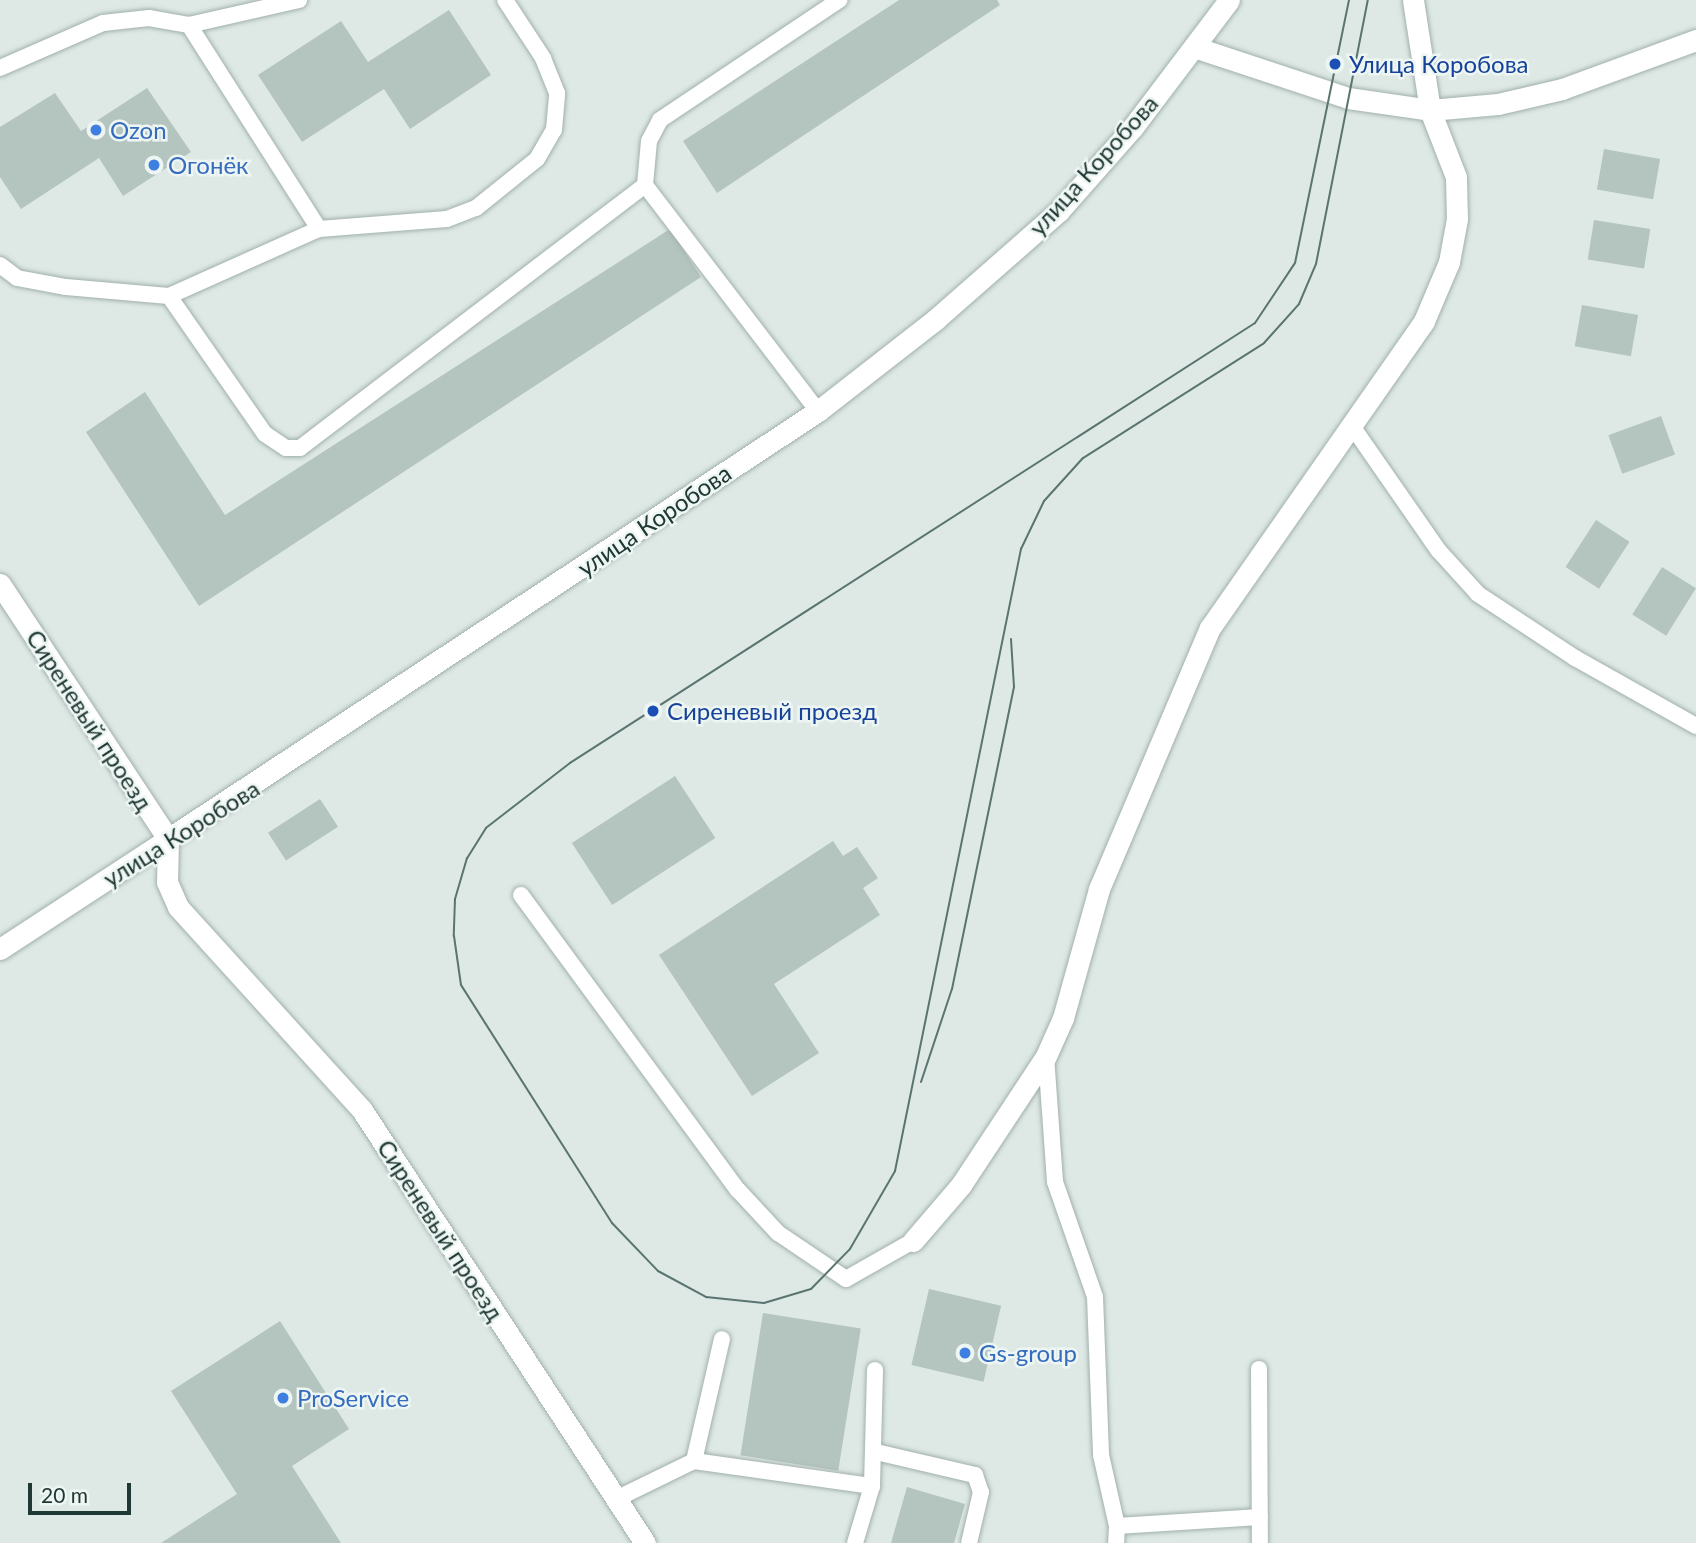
<!DOCTYPE html>
<html>
<head>
<meta charset="utf-8">
<style>
	body { margin:0 }
	#map { position:relative; width:1696px; height:1543px; overflow:hidden; background:#dee9e5; font-family:Lato,sans-serif }
	div>[style] { position:absolute }
	.building>* { inset:0; background:#b4c4be; transform-origin:0 0 }
	.roads { filter:drop-shadow(0 0 2px #a1b0ac) drop-shadow(0 0 2px #a1b0ac) }
	.service>* { height:16px; margin:-8px; padding:0 8px; transform-origin:8px; border-radius:8px; background:#fff }
	.minor>* { height:21px; margin:-10.5px; padding:0 10.5px; transform-origin:10.5px; border-radius:10.5px; background:#fff }
	.tertiary>* { height:21px; margin:-10.5px; padding:0 10.5px; transform-origin:10.5px; border-radius:10.5px; background:#fff }
	.tram>* { height:2px; margin:-1px; padding:0 1px; transform-origin:1px; border-radius:1px; background:#5a7470 }
	.dots>* { width:19px; height:19px; translate:-50% -50%; box-sizing:border-box; border:4px solid #eef6f3; border-radius:50% }
	span { translate:-50% -50%; white-space:nowrap; text-align:center; line-height:1.15; -webkit-text-stroke:5px #eef6f3; paint-order:stroke }
	.transit-label { font-size:24px; color:#164399 }
	.left { translate:0 -50%; text-align:left }
	.shop-label { font-size:24px; color:#366cbe }
	.street-label { font-size:24px; color:#203834 }
	.scale { position:absolute; left:28px; top:1483px; width:103px; height:32px; box-sizing:border-box; border:4px solid #203834; border-top:0; padding-left:9px; font-size:21px; line-height:24px; white-space:nowrap; color:#203834; -webkit-text-stroke:5px #eef6f3; paint-order:stroke }
</style>
</head>
<body>
<div id="map">
	<div class="building">
		<i style="clip-path:polygon(899px 0,997px 0,1000px 5px,717px 193px,683px 141px)"></i>
		<i style="clip-path:polygon(449px 10px,491px 75px,410px 129px,384px 89px,302px 142px,258px 75px,341px 21px,368px 62px)"></i>
		<i style="clip-path:polygon(147px 88px,191px 152px,123px 196px,99px 158px,21px 209px,0 177px,0 127px,55px 93px,81px 131px)"></i>
		<i style="left:1604px;top:149px;width:57px;height:41px;rotate:10deg"></i>
		<i style="left:1594px;top:220px;width:57px;height:40px;rotate:9deg"></i>
		<i style="clip-path:polygon(670px 229px,701px 277px,199px 606px,86px 432px,145px 392px,225px 515px)"></i>
		<i style="left:1582px;top:305px;width:57px;height:42px;rotate:10deg"></i>
		<i style="left:1661px;top:416px;width:41px;height:56px;rotate:70deg"></i>
		<i style="left:1596px;top:520px;width:40px;height:56px;rotate:33deg"></i>
		<i style="left:1662px;top:567px;width:40px;height:56px;rotate:32deg"></i>
		<i style="left:675px;top:776px;width:74px;height:123px;rotate:57deg"></i>
		<i style="left:320px;top:799px;width:33px;height:62px;rotate:57deg"></i>
		<i style="clip-path:polygon(833px 841px,843px 856px,857px 847px,878px 878px,863px 888px,880px 915px,774px 984px,819px 1053px,752px 1096px,659px 955px)"></i>
		<i style="left:929px;top:1289px;width:74px;height:78px;rotate:13deg"></i>
		<i style="left:763px;top:1313px;width:99px;height:144px;rotate:9deg"></i>
		<i style="clip-path:polygon(280px 1321px,349px 1429px,292px 1466px,341px 1543px,161px 1543px,237px 1494px,171px 1391px)"></i>
		<i style="clip-path:polygon(907px 1487px,965px 1504px,954px 1543px,891px 1543px)"></i>
	</div>
	<div class="roads">
		<div class="service">
			<i style="left:0;top:68px;width:112px;rotate:-23.6deg"></i>
			<i style="left:103px;top:23px;width:46px;rotate:-6.2deg"></i>
			<i style="left:149px;top:18px;width:41px;rotate:9.9deg"></i>
			<i style="left:189px;top:25px;width:113px;rotate:-12.8deg"></i>
			<i style="left:645px;top:185px;width:44px;rotate:-84.8deg"></i>
			<i style="left:649px;top:141px;width:24px;rotate:-62deg"></i>
			<i style="left:660px;top:120px;width:216px;rotate:-33.8deg"></i>
			<i style="left:319px;top:229px;width:128px;rotate:-4.5deg"></i>
			<i style="left:447px;top:219px;width:31px;rotate:-21deg"></i>
			<i style="left:476px;top:208px;width:78px;rotate:-38.8deg"></i>
			<i style="left:537px;top:159px;width:34px;rotate:-60deg"></i>
			<i style="left:554px;top:130px;width:37px;rotate:-85deg"></i>
			<i style="left:557px;top:93px;width:38px;rotate:-112deg"></i>
			<i style="left:543px;top:58px;width:69px;rotate:-123.2deg"></i>
			<i style="left:0;top:265px;width:21px;rotate:37deg"></i>
			<i style="left:17px;top:278px;width:50px;rotate:10.4deg"></i>
			<i style="left:66px;top:287px;width:103px;rotate:5deg"></i>
			<i style="left:169px;top:296px;width:164px;rotate:-24.1deg"></i>
			<i style="left:319px;top:229px;width:242px;rotate:-122.5deg"></i>
			<i style="left:169px;top:296px;width:168px;rotate:55.2deg"></i>
			<i style="left:265px;top:434px;width:25px;rotate:34deg"></i>
			<i style="left:286px;top:448px;width:14px"></i>
			<i style="left:300px;top:448px;width:434px;rotate:-37.3deg"></i>
			<i style="left:645px;top:185px;width:285px;rotate:52.6deg"></i>
			<i style="left:1352px;top:426px;width:152px;rotate:55.2deg"></i>
			<i style="left:1439px;top:551px;width:58px;rotate:47.8deg"></i>
			<i style="left:1478px;top:594px;width:116px;rotate:33.4deg"></i>
			<i style="left:1575px;top:658px;width:139px;rotate:29.3deg"></i>
			<i style="left:521px;top:895px;width:366px;rotate:53.7deg"></i>
			<i style="left:738px;top:1190px;width:59px;rotate:47.1deg"></i>
			<i style="left:778px;top:1233px;width:82px;rotate:34.1deg"></i>
			<i style="left:846px;top:1279px;width:77px;rotate:-29.6deg"></i>
			<i style="left:1046px;top:1056px;width:126px;rotate:85.9deg"></i>
			<i style="left:1055px;top:1182px;width:122px;rotate:70.8deg"></i>
			<i style="left:1095px;top:1297px;width:158px;rotate:87.8deg"></i>
			<i style="left:1101px;top:1455px;width:73px;rotate:77.3deg"></i>
			<i style="left:1117px;top:1526px;width:17px;rotate:93deg"></i>
			<i style="left:1259px;top:1369px;width:174px;rotate:89.7deg"></i>
			<i style="left:876px;top:1452px;width:102px;rotate:13.1deg"></i>
			<i style="left:975px;top:1475px;width:18px;rotate:71deg"></i>
			<i style="left:981px;top:1492px;width:52px;rotate:103.2deg"></i>
			<i style="left:694px;top:1461px;width:125px;rotate:-77.1deg"></i>
			<i style="left:616px;top:1499px;width:87px;rotate:-26deg"></i>
			<i style="left:694px;top:1461px;width:180px;rotate:8deg"></i>
			<i style="left:1117px;top:1526px;width:143px;rotate:-3.6deg"></i>
			<i style="left:855px;top:1543px;width:59px;rotate:-73.4deg"></i>
			<i style="left:872px;top:1486px;width:116px;rotate:-88.5deg"></i>
		</div>
		<div class="minor">
			<i style="left:1194px;top:47px;width:162px;rotate:18.3deg"></i>
			<i style="left:1348px;top:98px;width:83px;rotate:8.3deg"></i>
			<i style="left:1430px;top:110px;width:111px;rotate:-98.8deg"></i>
			<i style="left:168px;top:839px;width:43px;rotate:91.3deg"></i>
			<i style="left:167px;top:882px;width:27px;rotate:66deg"></i>
			<i style="left:178px;top:907px;width:274px;rotate:47.8deg"></i>
			<i style="left:362px;top:1110px;width:517px;rotate:56.83deg"></i>
			<i style="left:0;top:949px;width:201px;rotate:-33.2deg"></i>
			<i style="left:913px;top:1241px;width:74px;rotate:-49.4deg"></i>
			<i style="left:961px;top:1185px;width:154px;rotate:-56.6deg"></i>
			<i style="left:1046px;top:1056px;width:42px;rotate:-65.9deg"></i>
			<i style="left:1063px;top:1018px;width:134px;rotate:-74.4deg"></i>
			<i style="left:1099px;top:889px;width:284px;rotate:-67deg"></i>
			<i style="left:1210px;top:628px;width:374px;rotate:-55.1deg"></i>
			<i style="left:1424px;top:321px;width:64px;rotate:-67deg"></i>
			<i style="left:1449px;top:262px;width:44px;rotate:-79.5deg"></i>
			<i style="left:1457px;top:219px;width:42px;rotate:-91.4deg"></i>
			<i style="left:1456px;top:177px;width:72px;rotate:-111.2deg"></i>
			<i style="left:1430px;top:110px;width:68px;rotate:-5deg"></i>
			<i style="left:1498px;top:104px;width:66px;rotate:-13.2deg"></i>
			<i style="left:1562px;top:89px;width:143px;rotate:-20.1deg"></i>
		</div>
		<div class="tertiary">
			<i style="left:0;top:584px;width:305px;rotate:56.6deg"></i>
			<i style="left:168px;top:839px;width:778px;rotate:-33.36deg"></i>
			<i style="left:818px;top:411px;width:150px;rotate:-37.9deg"></i>
			<i style="left:936px;top:319px;width:164px;rotate:-41.3deg"></i>
			<i style="left:1059px;top:211px;width:112px;rotate:-48.6deg"></i>
			<i style="left:1133px;top:127px;width:159px;rotate:-52.9deg"></i>
		</div>
	</div>
	<div class="tram">
		<i style="left:1349px;top:0;width:268px;rotate:101.6deg"></i>
		<i style="left:1295px;top:263px;width:72px;rotate:123.7deg"></i>
		<i style="left:1255px;top:323px;width:814px;rotate:147.29deg"></i>
		<i style="left:570px;top:763px;width:106px;rotate:142.3deg"></i>
		<i style="left:486px;top:828px;width:36px;rotate:122deg"></i>
		<i style="left:467px;top:858px;width:43px;rotate:106.3deg"></i>
		<i style="left:455px;top:899px;width:37px;rotate:92deg"></i>
		<i style="left:454px;top:936px;width:49px;rotate:81.9deg"></i>
		<i style="left:461px;top:985px;width:282px;rotate:57.6deg"></i>
		<i style="left:612px;top:1223px;width:66px;rotate:46.2deg"></i>
		<i style="left:658px;top:1271px;width:55px;rotate:28.4deg"></i>
		<i style="left:706px;top:1297px;width:58px;rotate:5.9deg"></i>
		<i style="left:764px;top:1303px;width:49px;rotate:-16.6deg"></i>
		<i style="left:811px;top:1289px;width:56px;rotate:-45.7deg"></i>
		<i style="left:850px;top:1249px;width:90px;rotate:-60deg"></i>
		<i style="left:895px;top:1171px;width:635px;rotate:-78.55deg"></i>
		<i style="left:1021px;top:549px;width:53px;rotate:-64.4deg"></i>
		<i style="left:1044px;top:501px;width:58px;rotate:-47.8deg"></i>
		<i style="left:1083px;top:458px;width:214px;rotate:-32.4deg"></i>
		<i style="left:1264px;top:343px;width:52px;rotate:-48.1deg"></i>
		<i style="left:1299px;top:304px;width:43px;rotate:-67deg"></i>
		<i style="left:1316px;top:264px;width:269px;rotate:-78.9deg"></i>
		<i style="left:921px;top:1082px;width:98px;rotate:-71.6deg"></i>
		<i style="left:952px;top:989px;width:308px;rotate:-78.4deg"></i>
		<i style="left:1014px;top:687px;width:48px;rotate:-93.6deg"></i>
	</div>
	<div class="dots">
		<i style="left:1335px;top:64px;background:#1a4fb4"></i>
		<i style="left:96px;top:130px;background:#3f7fe0"></i>
		<i style="left:154px;top:165px;background:#3f7fe0"></i>
		<i style="left:653px;top:711px;background:#1a4fb4"></i>
		<i style="left:965px;top:1353px;background:#3f7fe0"></i>
		<i style="left:283px;top:1398px;background:#3f7fe0"></i>
	</div>
	<div class="transit-label">
		<span class="left" style="left:1349px;top:64px">Улица Коробова</span>
		<span class="left" style="left:667px;top:711px">Сиреневый проезд</span>
	</div>
	<div class="shop-label">
		<span class="left" style="left:110px;top:130px">Ozon</span>
		<span class="left" style="left:168px;top:165px">Огонёк</span>
		<span class="left" style="left:979px;top:1353px">Gs-group</span>
		<span class="left" style="left:297px;top:1398px">ProService</span>
	</div>
	<div class="street-label">
		<span style="left:1093px;top:165px;rotate:-48deg">улица Коробова</span>
		<span style="left:654px;top:520px;rotate:-34deg">улица Коробова</span>
		<span style="left:90px;top:720px;rotate:57deg">Сиреневый проезд</span>
		<span style="left:181px;top:833px;rotate:-32deg">улица Коробова</span>
		<span style="left:441px;top:1230px;rotate:57deg">Сиреневый проезд</span>
	</div>
	<div class="scale">20 m</div>
</div>
</body>
</html>
